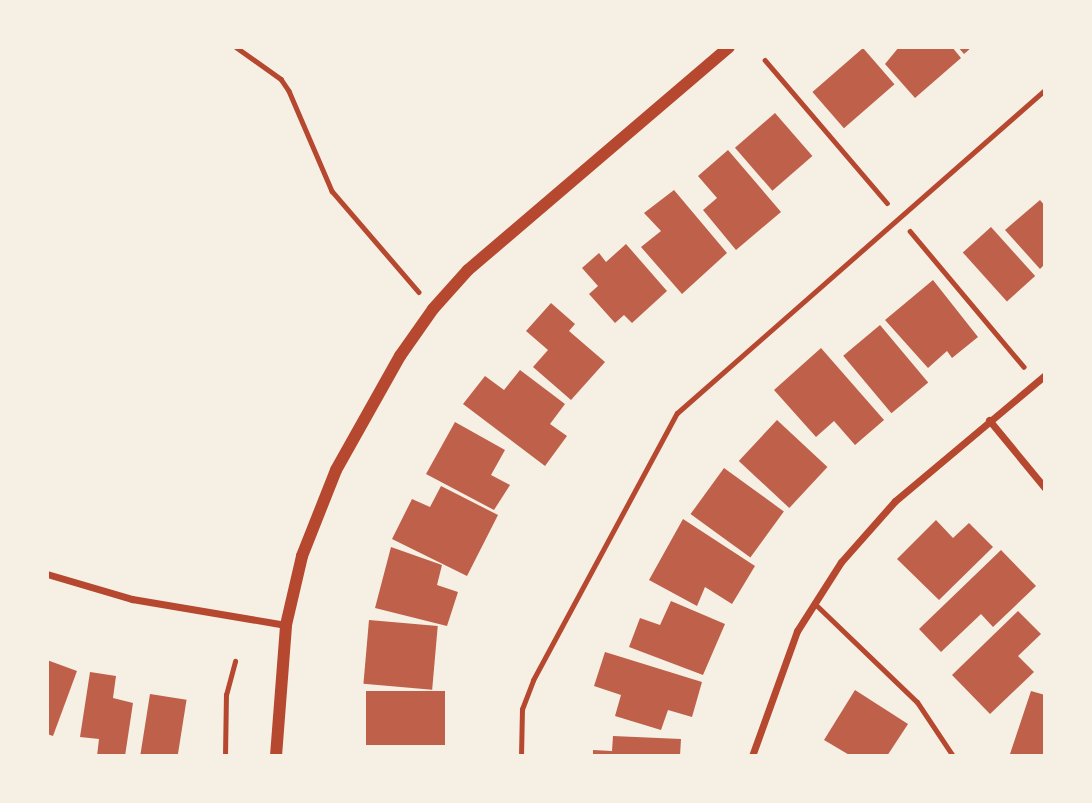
<!DOCTYPE html>
<html>
<head>
<meta charset="utf-8">
<style>
	body { margin:0 }
	#map { position:relative; width:1092px; height:803px; overflow:hidden; background:#f6efe4; font-family:"Exo 2",sans-serif }
	div>[style] { position:absolute }
	.building>* { inset:0; background:#bf614a; transform-origin:0 0 }
	.path>* { height:4.5px; margin:-2.25px; padding:0 2.25px; transform-origin:2.25px; border-radius:2.25px; background:#b5482f }
	.service>* { height:5px; margin:-2.5px; padding:0 2.5px; transform-origin:2.5px; border-radius:2.5px; background:#b5482f }
	.minor>* { height:7px; margin:-3.5px; padding:0 3.5px; transform-origin:3.5px; border-radius:3.5px; background:#b5482f }
	.tertiary>* { height:12px; margin:-6px; padding:0 6px; transform-origin:6px; border-radius:6px; background:#b5482f }
	span { translate:-50% -50%; white-space:nowrap; text-align:center; line-height:1.15; -webkit-text-stroke:5px #f6efe4; paint-order:stroke }
	.frame { position:absolute; inset:0; border:49px solid #f6efe4; pointer-events:none }
</style>
</head>
<body>
<div id="map">
	<div class="building">
		<i style="clip-path:polygon(899px 47px,952px 47px,961px 58px,915px 98px,885px 64px)"></i>
		<i style="clip-path:polygon(958px 47px,972px 47px,964px 54px)"></i>
		<i style="left:863px;top:48px;width:48px;height:67px;rotate:49deg"></i>
		<i style="left:775px;top:113px;width:57px;height:53px;rotate:49deg"></i>
		<i style="clip-path:polygon(728px 150px,781px 212px,736px 250px,703px 210px,717px 198px,698px 176px)"></i>
		<i style="clip-path:polygon(674px 190px,727px 253px,682px 294px,641px 247px,661px 231px,644px 213px)"></i>
		<i style="clip-path:polygon(1040px 200px,1045px 206px,1045px 264px,1040px 269px,1005px 230px)"></i>
		<i style="left:991px;top:227px;width:66px;height:38px;rotate:48deg"></i>
		<i style="clip-path:polygon(626px 244px,667px 291px,632px 323px,624px 315px,615px 323px,589px 294px,598px 286px,582px 268px,599px 253px,606px 262px)"></i>
		<i style="clip-path:polygon(933px 280px,978px 337px,952px 358px,947px 351px,928px 368px,885px 320px)"></i>
		<i style="clip-path:polygon(551px 303px,575px 324px,569px 331px,605px 362px,571px 400px,533px 367px,548px 350px,526px 331px)"></i>
		<i style="left:880px;top:325px;width:75px;height:48px;rotate:50deg"></i>
		<i style="clip-path:polygon(821px 348px,884px 420px,855px 445px,834px 421px,816px 437px,774px 390px)"></i>
		<i style="clip-path:polygon(520px 370px,565px 404px,550px 424px,567px 436px,545px 466px,463px 404px,485px 376px,504px 390px)"></i>
		<i style="left:777px;top:420px;width:69px;height:56px;rotate:43deg"></i>
		<i style="clip-path:polygon(455px 422px,505px 450px,491px 475px,510px 485px,494px 510px,426px 474px)"></i>
		<i style="left:724px;top:468px;width:74px;height:57px;rotate:36deg"></i>
		<i style="clip-path:polygon(441px 486px,498px 515px,467px 576px,392px 539px,412px 499px,430px 507px)"></i>
		<i style="clip-path:polygon(683px 519px,755px 566px,732px 604px,705px 587px,697px 606px,649px 580px)"></i>
		<i style="clip-path:polygon(936px 520px,953px 538px,969px 523px,993px 547px,939px 600px,897px 559px)"></i>
		<i style="clip-path:polygon(391px 547px,442px 565px,437px 585px,458px 592px,447px 626px,375px 608px)"></i>
		<i style="clip-path:polygon(1001px 550px,1036px 586px,993px 627px,981px 614px,941px 652px,919px 629px)"></i>
		<i style="clip-path:polygon(671px 601px,725px 624px,703px 675px,629px 647px,640px 618px,660px 625px)"></i>
		<i style="clip-path:polygon(1018px 611px,1041px 634px,1018px 656px,1034px 672px,990px 714px,952px 675px)"></i>
		<i style="left:369px;top:620px;width:69px;height:64px;rotate:5deg"></i>
		<i style="clip-path:polygon(605px 652px,702px 682px,692px 717px,668px 710px,661px 730px,615px 716px,621px 695px,594px 686px)"></i>
		<i style="clip-path:polygon(47px 660px,77px 671px,53px 736px,47px 734px)"></i>
		<i style="clip-path:polygon(90px 672px,116px 676px,113px 698px,133px 703px,125px 756px,97px 756px,99px 739px,80px 737px)"></i>
		<i style="clip-path:polygon(855px 690px,908px 724px,887px 756px,851px 756px,824px 740px)"></i>
		<i style="left:366px;top:691px;width:79px;height:54px"></i>
		<i style="clip-path:polygon(1031px 691px,1045px 695px,1045px 756px,1015px 756px,1010px 754px)"></i>
		<i style="left:150px;top:694px;width:37px;height:63px;rotate:9deg"></i>
		<i style="clip-path:polygon(613px 736px,681px 739px,680px 756px,593px 756px,593px 750px,612px 751px)"></i>
	</div>
	<div class="path">
		<i style="left:236px;top:47px;width:55px;rotate:35.4deg"></i>
		<i style="left:281px;top:79px;width:14px;rotate:56deg"></i>
		<i style="left:289px;top:91px;width:109px;rotate:66.7deg"></i>
		<i style="left:332px;top:191px;width:133px;rotate:49.3deg"></i>
		<i style="left:765px;top:60px;width:188px;rotate:49.5deg"></i>
		<i style="left:910px;top:231px;width:177px;rotate:50deg"></i>
		<i style="left:225px;top:756px;width:61px;rotate:-89.1deg"></i>
		<i style="left:226px;top:695px;width:35px;rotate:-75deg"></i>
	</div>
	<div class="service">
		<i style="left:814px;top:603px;width:143px;rotate:43.9deg"></i>
		<i style="left:917px;top:702px;width:65px;rotate:56.3deg"></i>
		<i style="left:521px;top:756px;width:47px;rotate:-88.8deg"></i>
		<i style="left:522px;top:709px;width:31px;rotate:-69deg"></i>
		<i style="left:533px;top:680px;width:303px;rotate:-61.7deg"></i>
		<i style="left:677px;top:413px;width:490px;rotate:-41.3deg"></i>
	</div>
	<div class="minor">
		<i style="left:989px;top:420px;width:88px;rotate:50.5deg"></i>
		<i style="left:47px;top:574px;width:89px;rotate:16.4deg"></i>
		<i style="left:132px;top:599px;width:156px;rotate:9.6deg"></i>
		<i style="left:752px;top:756px;width:133px;rotate:-70.2deg"></i>
		<i style="left:797px;top:631px;width:82px;rotate:-57.5deg"></i>
		<i style="left:841px;top:562px;width:81px;rotate:-48.5deg"></i>
		<i style="left:895px;top:501px;width:196px;rotate:-40deg"></i>
	</div>
	<div class="tertiary">
		<i style="left:276px;top:756px;width:131px;rotate:-85.6deg"></i>
		<i style="left:286px;top:625px;width:71px;rotate:-76.9deg"></i>
		<i style="left:302px;top:556px;width:92px;rotate:-68.4deg"></i>
		<i style="left:336px;top:470px;width:131px;rotate:-60.7deg"></i>
		<i style="left:400px;top:356px;width:57px;rotate:-54.9deg"></i>
		<i style="left:433px;top:309px;width:52px;rotate:-48.1deg"></i>
		<i style="left:468px;top:270px;width:343px;rotate:-40.5deg"></i>
	</div>
	<div class="frame"></div>
</div>
</body>
</html>
